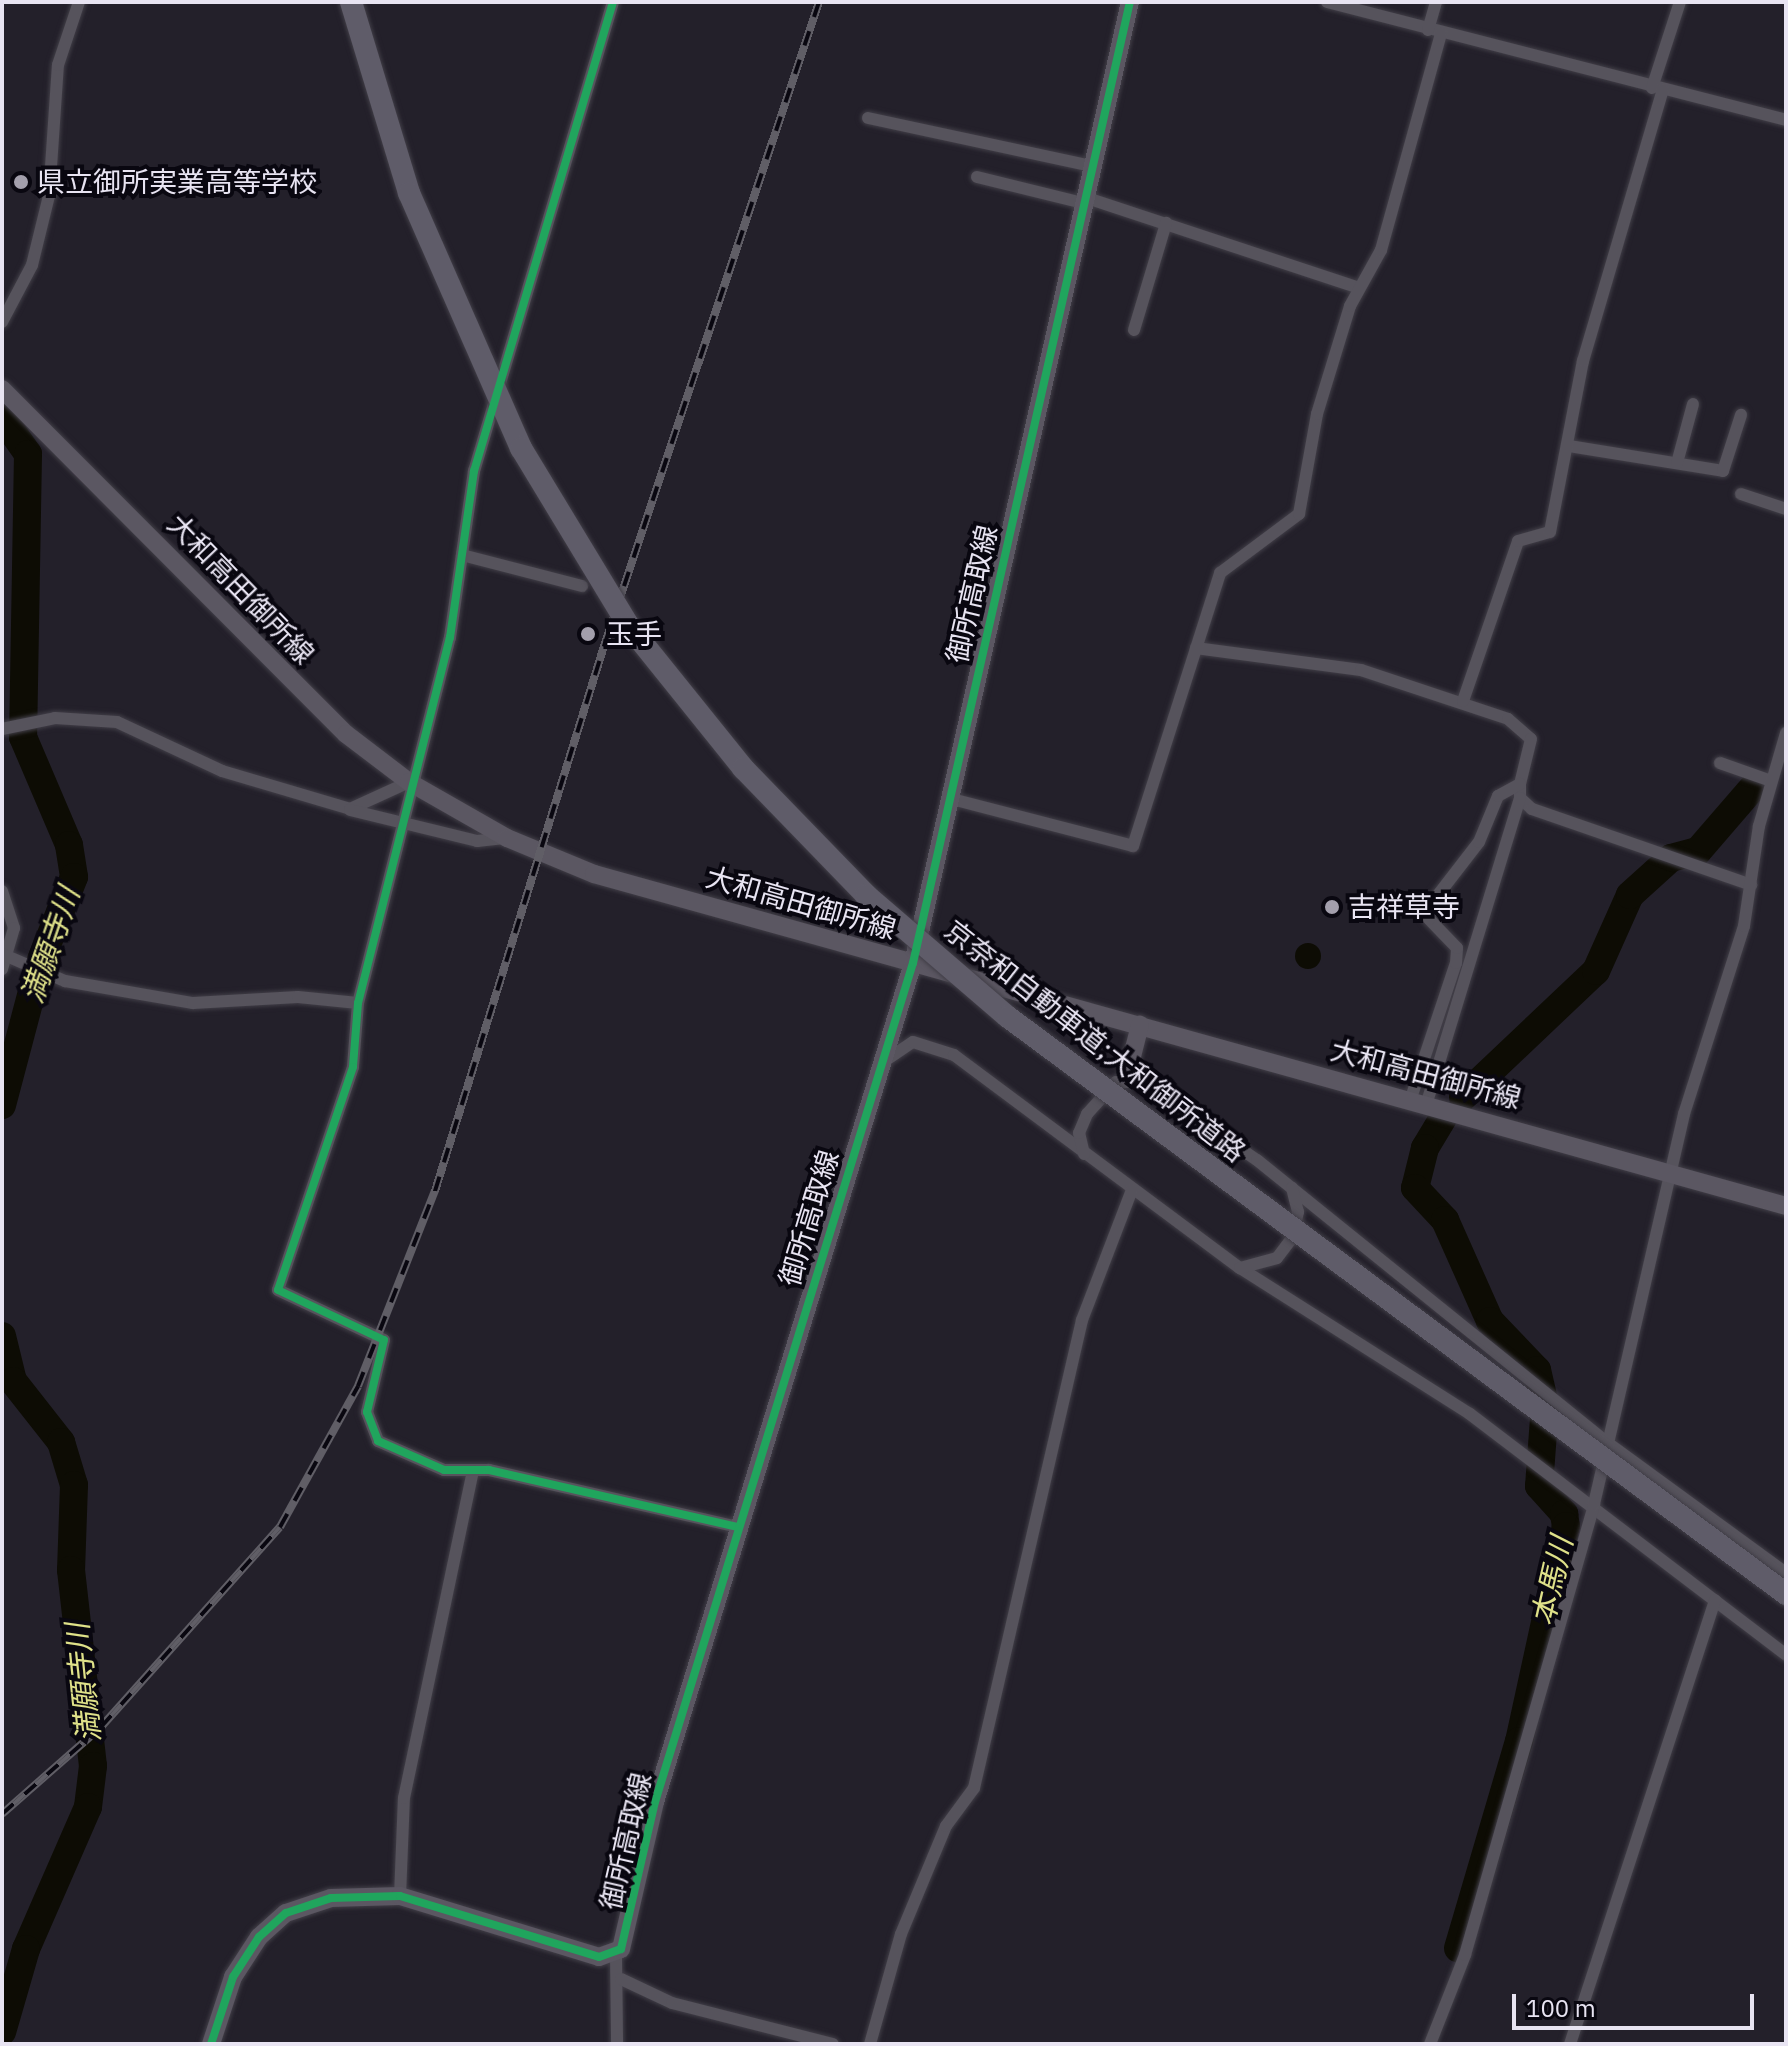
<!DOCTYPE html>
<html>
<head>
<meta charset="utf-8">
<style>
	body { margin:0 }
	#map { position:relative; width:1788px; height:2046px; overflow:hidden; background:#23202a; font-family:"IBM Plex Sans","Noto Sans JP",sans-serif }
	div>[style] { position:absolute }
	.water>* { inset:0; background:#0d0c04 }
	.round { border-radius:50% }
	.river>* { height:28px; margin:-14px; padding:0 14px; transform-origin:14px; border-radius:14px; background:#0d0c04 }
	.roads { filter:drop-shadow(0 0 2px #413e47) drop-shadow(0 0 2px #413e47) }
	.street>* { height:12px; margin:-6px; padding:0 6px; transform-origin:6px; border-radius:6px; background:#56535c }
	.secondary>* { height:18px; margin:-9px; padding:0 9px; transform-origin:9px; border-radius:9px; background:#5b5762 }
	.rail>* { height:8px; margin-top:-4px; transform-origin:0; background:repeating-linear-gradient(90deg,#090710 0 15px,#605e66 0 30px); box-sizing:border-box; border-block:2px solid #605e66 }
	.bridges { filter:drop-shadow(0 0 2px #413e47) drop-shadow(0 0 2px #413e47) }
	.highway-bridge>* { height:22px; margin:-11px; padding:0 11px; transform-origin:11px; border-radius:11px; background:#5f5c69 }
	.cycleway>* { height:8px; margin:-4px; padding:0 4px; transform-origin:4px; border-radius:4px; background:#20a55d }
	.dots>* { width:22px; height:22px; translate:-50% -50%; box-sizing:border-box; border:4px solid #090710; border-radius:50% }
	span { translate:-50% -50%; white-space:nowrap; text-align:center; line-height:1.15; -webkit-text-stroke:8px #090710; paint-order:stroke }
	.poi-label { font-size:28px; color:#e8e4f2 }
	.left { translate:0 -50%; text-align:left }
	.street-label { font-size:28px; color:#e8e4f2 }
	.water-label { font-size:30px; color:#dfe189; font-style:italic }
	.frame { position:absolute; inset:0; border:4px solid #e8e4f2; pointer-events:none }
	.scale { position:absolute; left:1512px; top:1994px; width:242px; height:36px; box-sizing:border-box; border:4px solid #e8e4f2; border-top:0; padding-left:10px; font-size:24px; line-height:28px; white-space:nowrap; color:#e8e4f2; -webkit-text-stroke:6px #090710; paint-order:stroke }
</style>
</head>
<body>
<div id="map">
	<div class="water">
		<i class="round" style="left:1295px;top:943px;width:26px;height:26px"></i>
	</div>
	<div class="river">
		<i style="left:2px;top:417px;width:45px;rotate:54.9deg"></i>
		<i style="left:28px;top:454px;width:283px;rotate:91deg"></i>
		<i style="left:23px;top:737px;width:117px;rotate:66.9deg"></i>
		<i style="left:69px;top:845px;width:32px;rotate:81deg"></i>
		<i style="left:74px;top:877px;width:95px;rotate:111.7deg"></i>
		<i style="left:39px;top:965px;width:145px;rotate:104.8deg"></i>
		<i style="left:1463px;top:1097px;width:183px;rotate:-43.5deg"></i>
		<i style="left:1596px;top:971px;width:83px;rotate:-65.9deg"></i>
		<i style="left:1630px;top:895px;width:55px;rotate:-42.1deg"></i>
		<i style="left:1671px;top:858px;width:28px;rotate:-15deg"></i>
		<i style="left:1698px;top:851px;width:87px;rotate:-49.2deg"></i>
		<i style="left:1443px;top:1118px;width:35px;rotate:121deg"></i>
		<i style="left:1425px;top:1148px;width:41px;rotate:104deg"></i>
		<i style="left:1415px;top:1188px;width:44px;rotate:46.8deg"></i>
		<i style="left:1445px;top:1220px;width:111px;rotate:66deg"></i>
		<i style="left:1490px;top:1321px;width:68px;rotate:46.2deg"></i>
		<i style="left:1537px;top:1370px;width:36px;rotate:77deg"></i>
		<i style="left:1545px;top:1405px;width:81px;rotate:94.2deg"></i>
		<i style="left:1539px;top:1486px;width:38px;rotate:48deg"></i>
		<i style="left:1564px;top:1514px;width:12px;rotate:81deg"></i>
		<i style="left:1566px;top:1526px;width:220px;rotate:102.3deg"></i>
		<i style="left:1519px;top:1741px;width:216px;rotate:106.4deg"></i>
		<i style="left:2px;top:1336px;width:46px;rotate:76.3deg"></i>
		<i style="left:13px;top:1381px;width:78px;rotate:51.8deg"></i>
		<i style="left:61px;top:1442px;width:45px;rotate:73.2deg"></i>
		<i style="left:74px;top:1485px;width:85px;rotate:92deg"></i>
		<i style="left:71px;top:1570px;width:197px;rotate:83.6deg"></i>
		<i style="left:93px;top:1766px;width:41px;rotate:97deg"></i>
		<i style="left:88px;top:1807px;width:155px;rotate:113.6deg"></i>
		<i style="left:26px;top:1949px;width:86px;rotate:106.1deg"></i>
	</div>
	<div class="roads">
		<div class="street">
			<i style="left:613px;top:2px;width:489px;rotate:106.5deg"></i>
			<i style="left:474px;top:471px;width:168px;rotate:98.2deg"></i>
			<i style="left:450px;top:637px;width:377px;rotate:104.1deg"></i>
			<i style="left:358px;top:1003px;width:64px;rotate:94.5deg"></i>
			<i style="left:353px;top:1067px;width:235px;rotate:108.6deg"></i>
			<i style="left:278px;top:1290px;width:117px;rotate:25.3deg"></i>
			<i style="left:384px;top:1340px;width:74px;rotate:103.3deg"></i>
			<i style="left:367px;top:1412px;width:31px;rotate:69deg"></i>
			<i style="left:378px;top:1441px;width:72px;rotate:23.7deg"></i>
			<i style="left:444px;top:1470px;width:45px"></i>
			<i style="left:489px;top:1470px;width:255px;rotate:12.9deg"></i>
			<i style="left:1327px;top:2px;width:474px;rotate:14.4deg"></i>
			<i style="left:1428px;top:30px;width:29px;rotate:-74deg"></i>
			<i style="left:1652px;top:88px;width:90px;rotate:-72deg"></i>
			<i style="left:868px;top:118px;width:228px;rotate:12.1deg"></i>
			<i style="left:977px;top:177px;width:109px;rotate:13.8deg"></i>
			<i style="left:1084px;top:197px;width:290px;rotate:18.3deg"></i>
			<i style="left:2px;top:322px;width:64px;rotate:-62.2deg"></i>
			<i style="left:32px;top:265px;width:71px;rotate:-76.2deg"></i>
			<i style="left:49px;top:196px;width:131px;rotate:-86.1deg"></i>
			<i style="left:58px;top:65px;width:66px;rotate:-71.6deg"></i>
			<i style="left:1134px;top:330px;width:112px;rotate:-73.3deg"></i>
			<i style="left:1569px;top:446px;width:156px;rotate:9.2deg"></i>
			<i style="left:1723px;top:471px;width:59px;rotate:-72.2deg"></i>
			<i style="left:1677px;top:463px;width:61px;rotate:-74.8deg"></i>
			<i style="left:1741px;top:494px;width:47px;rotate:18.4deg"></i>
			<i style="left:462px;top:555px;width:124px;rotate:14.5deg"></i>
			<i style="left:1196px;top:648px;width:166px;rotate:7.6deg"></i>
			<i style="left:1361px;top:670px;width:155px;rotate:18.4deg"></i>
			<i style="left:1508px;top:719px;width:30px;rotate:41deg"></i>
			<i style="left:1531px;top:739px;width:46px;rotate:103.7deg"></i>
			<i style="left:1520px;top:784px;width:14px;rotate:90deg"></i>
			<i style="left:1520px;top:798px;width:16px;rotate:43deg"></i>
			<i style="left:1532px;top:809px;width:232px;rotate:19.1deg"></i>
			<i style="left:1463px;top:701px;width:169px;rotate:-71deg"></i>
			<i style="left:1518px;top:541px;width:33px;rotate:-16deg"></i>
			<i style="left:1550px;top:532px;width:174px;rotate:-79.1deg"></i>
			<i style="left:1583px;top:361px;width:283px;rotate:-73.6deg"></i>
			<i style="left:2px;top:729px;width:54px;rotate:-11.7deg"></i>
			<i style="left:55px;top:718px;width:62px;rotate:3.7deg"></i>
			<i style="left:117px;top:722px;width:116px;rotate:25deg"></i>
			<i style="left:222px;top:771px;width:134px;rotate:16.5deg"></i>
			<i style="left:350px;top:809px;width:65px;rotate:-24.6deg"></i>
			<i style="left:1720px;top:763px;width:54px;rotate:19.4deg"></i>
			<i style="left:948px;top:798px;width:191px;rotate:14.5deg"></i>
			<i style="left:1133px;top:846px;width:287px;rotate:-72.3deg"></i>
			<i style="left:1220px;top:573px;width:99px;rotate:-36.8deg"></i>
			<i style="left:1299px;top:514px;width:102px;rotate:-79.8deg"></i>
			<i style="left:1317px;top:414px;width:113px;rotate:-73deg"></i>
			<i style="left:1350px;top:306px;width:64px;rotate:-61deg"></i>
			<i style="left:1381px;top:250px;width:225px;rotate:-74.5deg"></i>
			<i style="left:350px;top:810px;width:131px;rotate:13.7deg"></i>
			<i style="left:477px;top:841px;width:30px;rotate:-6deg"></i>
			<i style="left:2px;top:891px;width:39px;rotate:72deg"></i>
			<i style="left:14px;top:928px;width:43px;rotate:106.3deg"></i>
			<i style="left:2px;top:954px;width:69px;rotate:23.2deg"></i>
			<i style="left:65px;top:981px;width:130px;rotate:9.8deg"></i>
			<i style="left:193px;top:1003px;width:105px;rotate:-3.3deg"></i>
			<i style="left:298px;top:997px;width:60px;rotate:5.7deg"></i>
			<i style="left:886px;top:1060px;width:32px;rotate:-34deg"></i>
			<i style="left:913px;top:1042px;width:43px;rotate:17.6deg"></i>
			<i style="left:954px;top:1055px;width:357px;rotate:36.7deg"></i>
			<i style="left:1240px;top:1268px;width:272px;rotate:32.4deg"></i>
			<i style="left:1470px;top:1414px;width:397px;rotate:37.3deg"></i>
			<i style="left:1411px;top:1098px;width:142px;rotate:-71.6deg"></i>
			<i style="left:1456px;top:963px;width:15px;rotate:-86deg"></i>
			<i style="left:1457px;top:948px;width:40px;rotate:-134deg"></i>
			<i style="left:1429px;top:919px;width:15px;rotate:-82deg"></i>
			<i style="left:1431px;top:904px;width:78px;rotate:-52.3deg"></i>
			<i style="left:1479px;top:842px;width:50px;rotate:-67.6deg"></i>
			<i style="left:1498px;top:796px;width:25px;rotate:-29deg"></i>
			<i style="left:1427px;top:1102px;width:318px;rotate:-73deg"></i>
			<i style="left:1084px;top:1154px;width:22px;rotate:-103deg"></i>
			<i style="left:1079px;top:1133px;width:21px;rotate:-67deg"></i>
			<i style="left:1087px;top:1114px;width:43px;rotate:-47.8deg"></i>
			<i style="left:1116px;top:1082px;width:29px"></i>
			<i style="left:1145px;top:1082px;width:136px;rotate:34.9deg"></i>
			<i style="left:1257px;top:1160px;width:447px;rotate:38.9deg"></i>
			<i style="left:1605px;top:1441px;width:224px;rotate:36.1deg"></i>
			<i style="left:1240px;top:1268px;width:38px;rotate:-15deg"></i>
			<i style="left:1277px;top:1258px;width:25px;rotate:-53deg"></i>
			<i style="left:1292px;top:1238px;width:27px;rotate:-77deg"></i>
			<i style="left:1298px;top:1212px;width:25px;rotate:-104deg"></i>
			<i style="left:400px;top:1896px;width:98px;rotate:-87.7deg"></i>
			<i style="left:404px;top:1798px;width:334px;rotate:-78.1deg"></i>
			<i style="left:616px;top:1956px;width:88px;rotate:89.3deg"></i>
			<i style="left:621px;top:1979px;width:56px;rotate:25.2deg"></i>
			<i style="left:672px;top:2003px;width:166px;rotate:14.3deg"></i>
			<i style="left:870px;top:2044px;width:114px;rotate:-74.3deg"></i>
			<i style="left:901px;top:1934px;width:117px;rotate:-67.4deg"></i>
			<i style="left:946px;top:1826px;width:47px;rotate:-53.6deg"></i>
			<i style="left:974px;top:1788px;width:480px;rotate:-77deg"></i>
			<i style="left:1082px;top:1320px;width:139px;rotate:-69deg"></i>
			<i style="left:1430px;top:2044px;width:96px;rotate:-68.5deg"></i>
			<i style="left:1465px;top:1955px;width:469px;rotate:-74deg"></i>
			<i style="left:1594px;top:1504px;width:400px;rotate:-77deg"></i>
			<i style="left:1684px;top:1114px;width:197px;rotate:-72.3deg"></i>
			<i style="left:1744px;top:926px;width:101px;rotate:-81.5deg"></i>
			<i style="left:1759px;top:826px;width:97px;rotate:-73.8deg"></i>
			<i style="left:1570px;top:2044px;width:467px;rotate:-71.9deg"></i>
		</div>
		<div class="secondary">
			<i style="left:2px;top:389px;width:487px;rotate:45.1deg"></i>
			<i style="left:346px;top:734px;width:79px;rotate:37.3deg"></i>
			<i style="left:409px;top:782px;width:113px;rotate:29.7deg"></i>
			<i style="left:507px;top:838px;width:94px;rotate:22.5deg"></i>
			<i style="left:594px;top:874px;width:1237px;rotate:15.56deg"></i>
			<i style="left:1127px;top:1076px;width:53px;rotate:-75.7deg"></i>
			<i style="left:211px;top:2044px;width:71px;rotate:-71.8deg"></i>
			<i style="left:233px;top:1977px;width:48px;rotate:-57deg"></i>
			<i style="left:259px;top:1937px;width:36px;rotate:-42deg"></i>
			<i style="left:286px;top:1913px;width:47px;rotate:-18.4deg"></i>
			<i style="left:331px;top:1898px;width:69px;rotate:-1.7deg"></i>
			<i style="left:400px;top:1896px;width:208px;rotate:17deg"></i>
			<i style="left:599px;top:1957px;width:23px;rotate:-20deg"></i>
			<i style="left:621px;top:1949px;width:151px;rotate:-77deg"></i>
			<i style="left:655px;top:1802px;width:878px;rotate:-72.91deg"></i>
			<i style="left:913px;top:963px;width:985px;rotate:-77.28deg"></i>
		</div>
	</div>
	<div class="rail">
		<i style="left:2px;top:1814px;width:132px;rotate:-41.3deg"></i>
		<i style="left:101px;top:1727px;width:268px;rotate:-48.2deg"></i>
		<i style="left:280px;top:1527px;width:161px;rotate:-61deg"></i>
		<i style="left:358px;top:1386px;width:210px;rotate:-68.5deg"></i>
		<i style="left:435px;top:1191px;width:574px;rotate:-72.77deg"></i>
		<i style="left:605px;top:643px;width:676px;rotate:-71.54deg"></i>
	</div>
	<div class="bridges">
		<div class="highway-bridge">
			<i style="left:351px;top:2px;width:200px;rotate:73.1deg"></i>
			<i style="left:409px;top:193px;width:279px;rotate:66.3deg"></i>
			<i style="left:521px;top:448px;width:207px;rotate:58.8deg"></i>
			<i style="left:628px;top:625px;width:184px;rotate:51.2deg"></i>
			<i style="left:743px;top:768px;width:177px;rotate:45.9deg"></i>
			<i style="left:866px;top:895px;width:187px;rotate:40.7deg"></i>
			<i style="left:1008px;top:1017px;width:969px;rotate:36.56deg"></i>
		</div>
	</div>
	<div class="cycleway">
		<i style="left:613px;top:2px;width:489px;rotate:106.5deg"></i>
		<i style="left:474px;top:471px;width:168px;rotate:98.2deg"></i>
		<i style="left:450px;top:637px;width:377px;rotate:104.1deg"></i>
		<i style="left:358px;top:1003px;width:64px;rotate:94.5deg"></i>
		<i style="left:353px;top:1067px;width:235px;rotate:108.6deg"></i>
		<i style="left:278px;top:1290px;width:117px;rotate:25.3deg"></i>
		<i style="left:384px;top:1340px;width:74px;rotate:103.3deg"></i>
		<i style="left:367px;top:1412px;width:31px;rotate:69deg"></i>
		<i style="left:378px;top:1441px;width:72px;rotate:23.7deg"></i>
		<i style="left:444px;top:1470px;width:45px"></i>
		<i style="left:489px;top:1470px;width:255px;rotate:12.9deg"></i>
		<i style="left:211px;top:2044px;width:71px;rotate:-71.8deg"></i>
		<i style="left:233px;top:1977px;width:48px;rotate:-57deg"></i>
		<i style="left:259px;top:1937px;width:36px;rotate:-42deg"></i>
		<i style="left:286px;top:1913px;width:47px;rotate:-18.4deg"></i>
		<i style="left:331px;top:1898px;width:69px;rotate:-1.7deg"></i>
		<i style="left:400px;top:1896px;width:208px;rotate:17deg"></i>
		<i style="left:599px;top:1957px;width:23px;rotate:-20deg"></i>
		<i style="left:621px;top:1949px;width:151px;rotate:-77deg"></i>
		<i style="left:655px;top:1802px;width:878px;rotate:-72.91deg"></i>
		<i style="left:913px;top:963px;width:985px;rotate:-77.28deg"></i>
	</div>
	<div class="dots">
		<i style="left:21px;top:182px;background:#a39fac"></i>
		<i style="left:588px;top:634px;background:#a39fac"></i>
		<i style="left:1332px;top:907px;background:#a39fac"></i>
	</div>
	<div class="poi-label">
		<span class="left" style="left:37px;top:182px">県立御所実業高等学校</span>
		<span class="left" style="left:606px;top:634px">玉手</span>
		<span class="left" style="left:1348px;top:907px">吉祥草寺</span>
	</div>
	<div class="street-label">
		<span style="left:241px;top:589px;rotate:46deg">大和高田御所線</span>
		<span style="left:972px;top:594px;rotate:-77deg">御所高取線</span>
		<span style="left:801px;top:903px;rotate:16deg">大和高田御所線</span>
		<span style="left:1095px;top:1041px;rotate:38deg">京奈和自動車道;大和御所道路</span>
		<span style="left:1426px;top:1074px;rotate:15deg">大和高田御所線</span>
		<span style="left:809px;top:1218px;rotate:-73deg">御所高取線</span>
		<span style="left:626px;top:1841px;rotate:-77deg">御所高取線</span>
	</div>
	<div class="water-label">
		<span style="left:50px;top:945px;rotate:-71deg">満願寺川</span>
		<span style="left:1552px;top:1581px;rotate:-77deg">本馬川</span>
		<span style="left:83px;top:1683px;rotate:-96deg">満願寺川</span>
	</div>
	<div class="frame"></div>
	<div class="scale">100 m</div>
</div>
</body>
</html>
